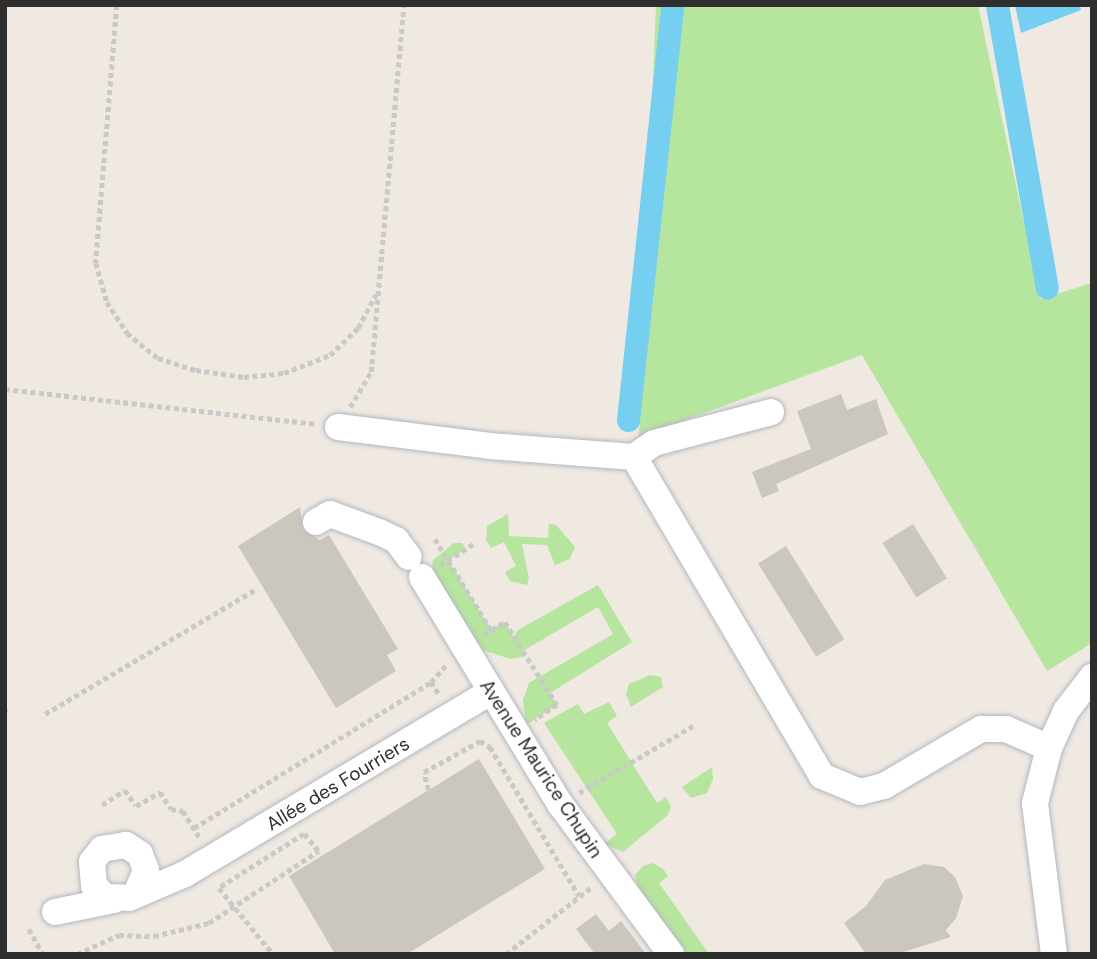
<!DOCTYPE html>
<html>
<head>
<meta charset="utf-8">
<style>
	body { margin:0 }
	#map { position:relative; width:1097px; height:959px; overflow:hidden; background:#efe9e1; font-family:"DM Sans",sans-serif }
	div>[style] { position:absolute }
	.green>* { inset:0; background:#b6e59e }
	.water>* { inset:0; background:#75cff0 }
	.canal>* { height:23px; margin:-11.5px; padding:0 11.5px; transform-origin:11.5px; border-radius:11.5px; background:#75cff0 }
	.building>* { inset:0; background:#cbc7bf; transform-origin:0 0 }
	.path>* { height:4.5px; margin-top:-2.25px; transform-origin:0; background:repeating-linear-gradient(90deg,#c9c9c9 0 5px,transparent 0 8.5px) }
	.roads { filter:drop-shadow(0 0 2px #b4b7c1) drop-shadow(0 0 2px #b4b7c1) }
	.minor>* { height:26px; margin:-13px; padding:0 13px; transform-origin:13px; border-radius:13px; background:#fff }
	span { translate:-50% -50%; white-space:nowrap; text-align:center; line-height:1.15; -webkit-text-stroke:5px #fff; paint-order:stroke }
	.street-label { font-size:19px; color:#2e2e2e }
	.frame { position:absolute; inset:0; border:7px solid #2e2e2e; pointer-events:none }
</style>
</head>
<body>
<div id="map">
	<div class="green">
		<i style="clip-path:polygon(656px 5px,978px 5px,1040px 299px,1092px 283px,1092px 643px,1047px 671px,862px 355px,639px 437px)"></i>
		<i style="clip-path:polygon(508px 514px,509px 536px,548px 538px,549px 524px,556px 525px,575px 547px,570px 559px,555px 565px,547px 545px,522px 544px,529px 579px,527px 585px,510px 581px,505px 572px,516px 566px,504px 542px,491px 548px,486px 540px,487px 526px)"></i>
		<i style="clip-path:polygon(454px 543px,462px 543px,466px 549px,448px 560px,491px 629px,505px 622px,514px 637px,518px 630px,598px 585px,632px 642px,550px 693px,557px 705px,526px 725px,523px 700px,529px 683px,613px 634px,598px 607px,523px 651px,526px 656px,510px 659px,483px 650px,432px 570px,433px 560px)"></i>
		<i style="clip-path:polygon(650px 675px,661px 677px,663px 687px,631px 707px,626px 694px,629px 684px)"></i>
		<i style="clip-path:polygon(609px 702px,617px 716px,607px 723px,657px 803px,666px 797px,671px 806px,668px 815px,623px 852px,604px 844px,617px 834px,544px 723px,578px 704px,584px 714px)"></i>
		<i style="clip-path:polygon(712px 767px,713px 779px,707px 793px,691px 798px,682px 787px)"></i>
		<i style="clip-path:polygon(653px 863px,664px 870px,668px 876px,659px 883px,709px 954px,687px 954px,637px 887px,635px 875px,643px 866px)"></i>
	</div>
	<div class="water">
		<i style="clip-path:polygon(1015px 5px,1080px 5px,1081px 10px,1021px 33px)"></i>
	</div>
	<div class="canal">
		<i style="left:997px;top:5px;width:287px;rotate:80deg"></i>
		<i style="left:628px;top:420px;width:417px;rotate:-83.9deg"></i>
	</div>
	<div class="building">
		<i style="clip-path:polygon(841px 394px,847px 410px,876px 399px,888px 434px,776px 484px,779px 491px,762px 498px,752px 472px,811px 449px,797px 411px)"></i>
		<i style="clip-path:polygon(300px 507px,303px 530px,320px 540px,329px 535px,398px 649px,387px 655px,396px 671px,336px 708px,238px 546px)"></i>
		<i style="left:913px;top:524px;width:64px;height:36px;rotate:58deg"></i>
		<i style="left:786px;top:546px;width:110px;height:33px;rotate:58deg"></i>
		<i style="clip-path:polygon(479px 759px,545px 869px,407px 954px,335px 954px,289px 876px)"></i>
		<i style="clip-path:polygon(924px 864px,944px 867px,955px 877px,963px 896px,956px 918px,946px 930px,951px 937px,897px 954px,866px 954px,844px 923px,866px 906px,885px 880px)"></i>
		<i style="clip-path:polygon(596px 914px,609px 931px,621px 921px,646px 954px,595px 954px,576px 929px)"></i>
	</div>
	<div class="path">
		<i style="left:117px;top:5px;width:259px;rotate:94.7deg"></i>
		<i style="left:96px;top:263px;width:41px;rotate:74.2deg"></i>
		<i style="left:107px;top:302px;width:37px;rotate:57deg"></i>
		<i style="left:127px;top:333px;width:40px;rotate:39deg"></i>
		<i style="left:158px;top:358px;width:40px;rotate:18deg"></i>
		<i style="left:196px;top:370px;width:49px;rotate:8.3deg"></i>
		<i style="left:244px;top:377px;width:40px;rotate:-5.7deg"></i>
		<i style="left:284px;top:373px;width:49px;rotate:-21.4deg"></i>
		<i style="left:330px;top:355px;width:39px;rotate:-44deg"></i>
		<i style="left:358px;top:328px;width:38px;rotate:-62deg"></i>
		<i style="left:5px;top:389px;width:314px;rotate:6.4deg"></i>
		<i style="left:350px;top:407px;width:41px;rotate:-59deg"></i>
		<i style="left:371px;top:372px;width:368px;rotate:-84.9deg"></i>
		<i style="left:435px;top:539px;width:107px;rotate:58.4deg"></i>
		<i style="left:440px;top:565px;width:41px;rotate:-32.2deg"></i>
		<i style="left:484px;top:634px;width:24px;rotate:-30deg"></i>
		<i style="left:505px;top:622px;width:98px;rotate:57.9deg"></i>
		<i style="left:557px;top:705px;width:27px;rotate:146deg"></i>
		<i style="left:431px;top:682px;width:17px;rotate:57deg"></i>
		<i style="left:5px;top:710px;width:3px;rotate:45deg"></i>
		<i style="left:45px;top:714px;width:245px;rotate:-30.6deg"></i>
		<i style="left:428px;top:790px;width:18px;rotate:-103deg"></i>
		<i style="left:424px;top:772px;width:64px;rotate:-29deg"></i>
		<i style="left:480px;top:741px;width:12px;rotate:31deg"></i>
		<i style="left:490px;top:747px;width:174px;rotate:59.1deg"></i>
		<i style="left:579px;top:793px;width:136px;rotate:-30.5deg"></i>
		<i style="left:102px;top:805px;width:27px;rotate:-33deg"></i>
		<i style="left:125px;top:790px;width:19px;rotate:55deg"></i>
		<i style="left:136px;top:806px;width:28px;rotate:-30deg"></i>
		<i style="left:160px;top:792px;width:20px;rotate:57deg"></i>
		<i style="left:171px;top:809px;width:12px;rotate:9deg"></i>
		<i style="left:183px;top:811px;width:34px;rotate:58deg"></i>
		<i style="left:194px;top:828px;width:278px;rotate:-31.6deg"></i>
		<i style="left:431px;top:682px;width:25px;rotate:-48deg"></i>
		<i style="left:219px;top:888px;width:85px;rotate:50.7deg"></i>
		<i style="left:29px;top:929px;width:29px;rotate:61deg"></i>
		<i style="left:77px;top:954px;width:46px;rotate:-24.3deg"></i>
		<i style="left:119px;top:935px;width:35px;rotate:2deg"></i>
		<i style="left:154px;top:936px;width:57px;rotate:-13.3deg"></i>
		<i style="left:209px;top:923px;width:131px;rotate:-33.4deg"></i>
		<i style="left:318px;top:851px;width:22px;rotate:-129deg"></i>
		<i style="left:304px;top:834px;width:101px;rotate:147.6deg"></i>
		<i style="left:506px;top:954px;width:110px;rotate:-38deg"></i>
	</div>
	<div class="roads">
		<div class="minor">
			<i style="left:338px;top:427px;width:153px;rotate:7.1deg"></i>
			<i style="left:490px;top:446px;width:144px;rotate:4.4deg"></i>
			<i style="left:634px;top:457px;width:24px;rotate:-35deg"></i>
			<i style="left:654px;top:443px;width:121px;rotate:-14.8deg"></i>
			<i style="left:634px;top:457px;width:370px;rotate:59.5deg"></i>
			<i style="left:822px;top:776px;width:41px;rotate:22.8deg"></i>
			<i style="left:860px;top:792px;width:25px;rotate:-14deg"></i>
			<i style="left:884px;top:786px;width:113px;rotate:-30.4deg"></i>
			<i style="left:981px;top:729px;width:25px"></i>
			<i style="left:1006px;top:729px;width:47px;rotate:23.8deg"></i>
			<i style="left:316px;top:522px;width:16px;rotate:-30deg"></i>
			<i style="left:330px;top:514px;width:52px;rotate:20.2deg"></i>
			<i style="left:379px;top:532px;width:19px;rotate:25deg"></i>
			<i style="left:396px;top:540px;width:21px;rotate:53deg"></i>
			<i style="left:422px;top:577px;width:266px;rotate:58.7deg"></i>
			<i style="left:560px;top:804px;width:187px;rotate:53.5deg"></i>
			<i style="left:136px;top:894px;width:26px;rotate:-67deg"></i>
			<i style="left:146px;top:870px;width:17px;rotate:-111deg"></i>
			<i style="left:140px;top:854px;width:17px;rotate:-147deg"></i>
			<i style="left:126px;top:845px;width:24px;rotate:171deg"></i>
			<i style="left:102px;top:849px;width:16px;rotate:128deg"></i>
			<i style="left:92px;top:862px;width:24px;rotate:85deg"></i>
			<i style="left:94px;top:886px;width:16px;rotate:43deg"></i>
			<i style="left:106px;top:897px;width:23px;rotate:2deg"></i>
			<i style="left:129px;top:898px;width:61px;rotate:-23.2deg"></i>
			<i style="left:185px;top:874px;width:355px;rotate:-30.8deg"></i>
			<i style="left:55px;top:912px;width:60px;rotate:-11.5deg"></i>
			<i style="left:1054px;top:954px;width:152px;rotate:-97.2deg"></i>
			<i style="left:1035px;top:803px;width:57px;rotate:-75.7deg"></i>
			<i style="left:1049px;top:748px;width:41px;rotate:-65.3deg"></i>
			<i style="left:1066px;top:711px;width:43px;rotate:-52.6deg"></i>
		</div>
	</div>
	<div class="street-label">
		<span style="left:541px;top:769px;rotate:57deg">Avenue Maurice Chupin</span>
		<span style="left:338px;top:784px;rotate:-31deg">Allée des Fourriers</span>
	</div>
	<div class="frame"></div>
</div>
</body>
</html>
